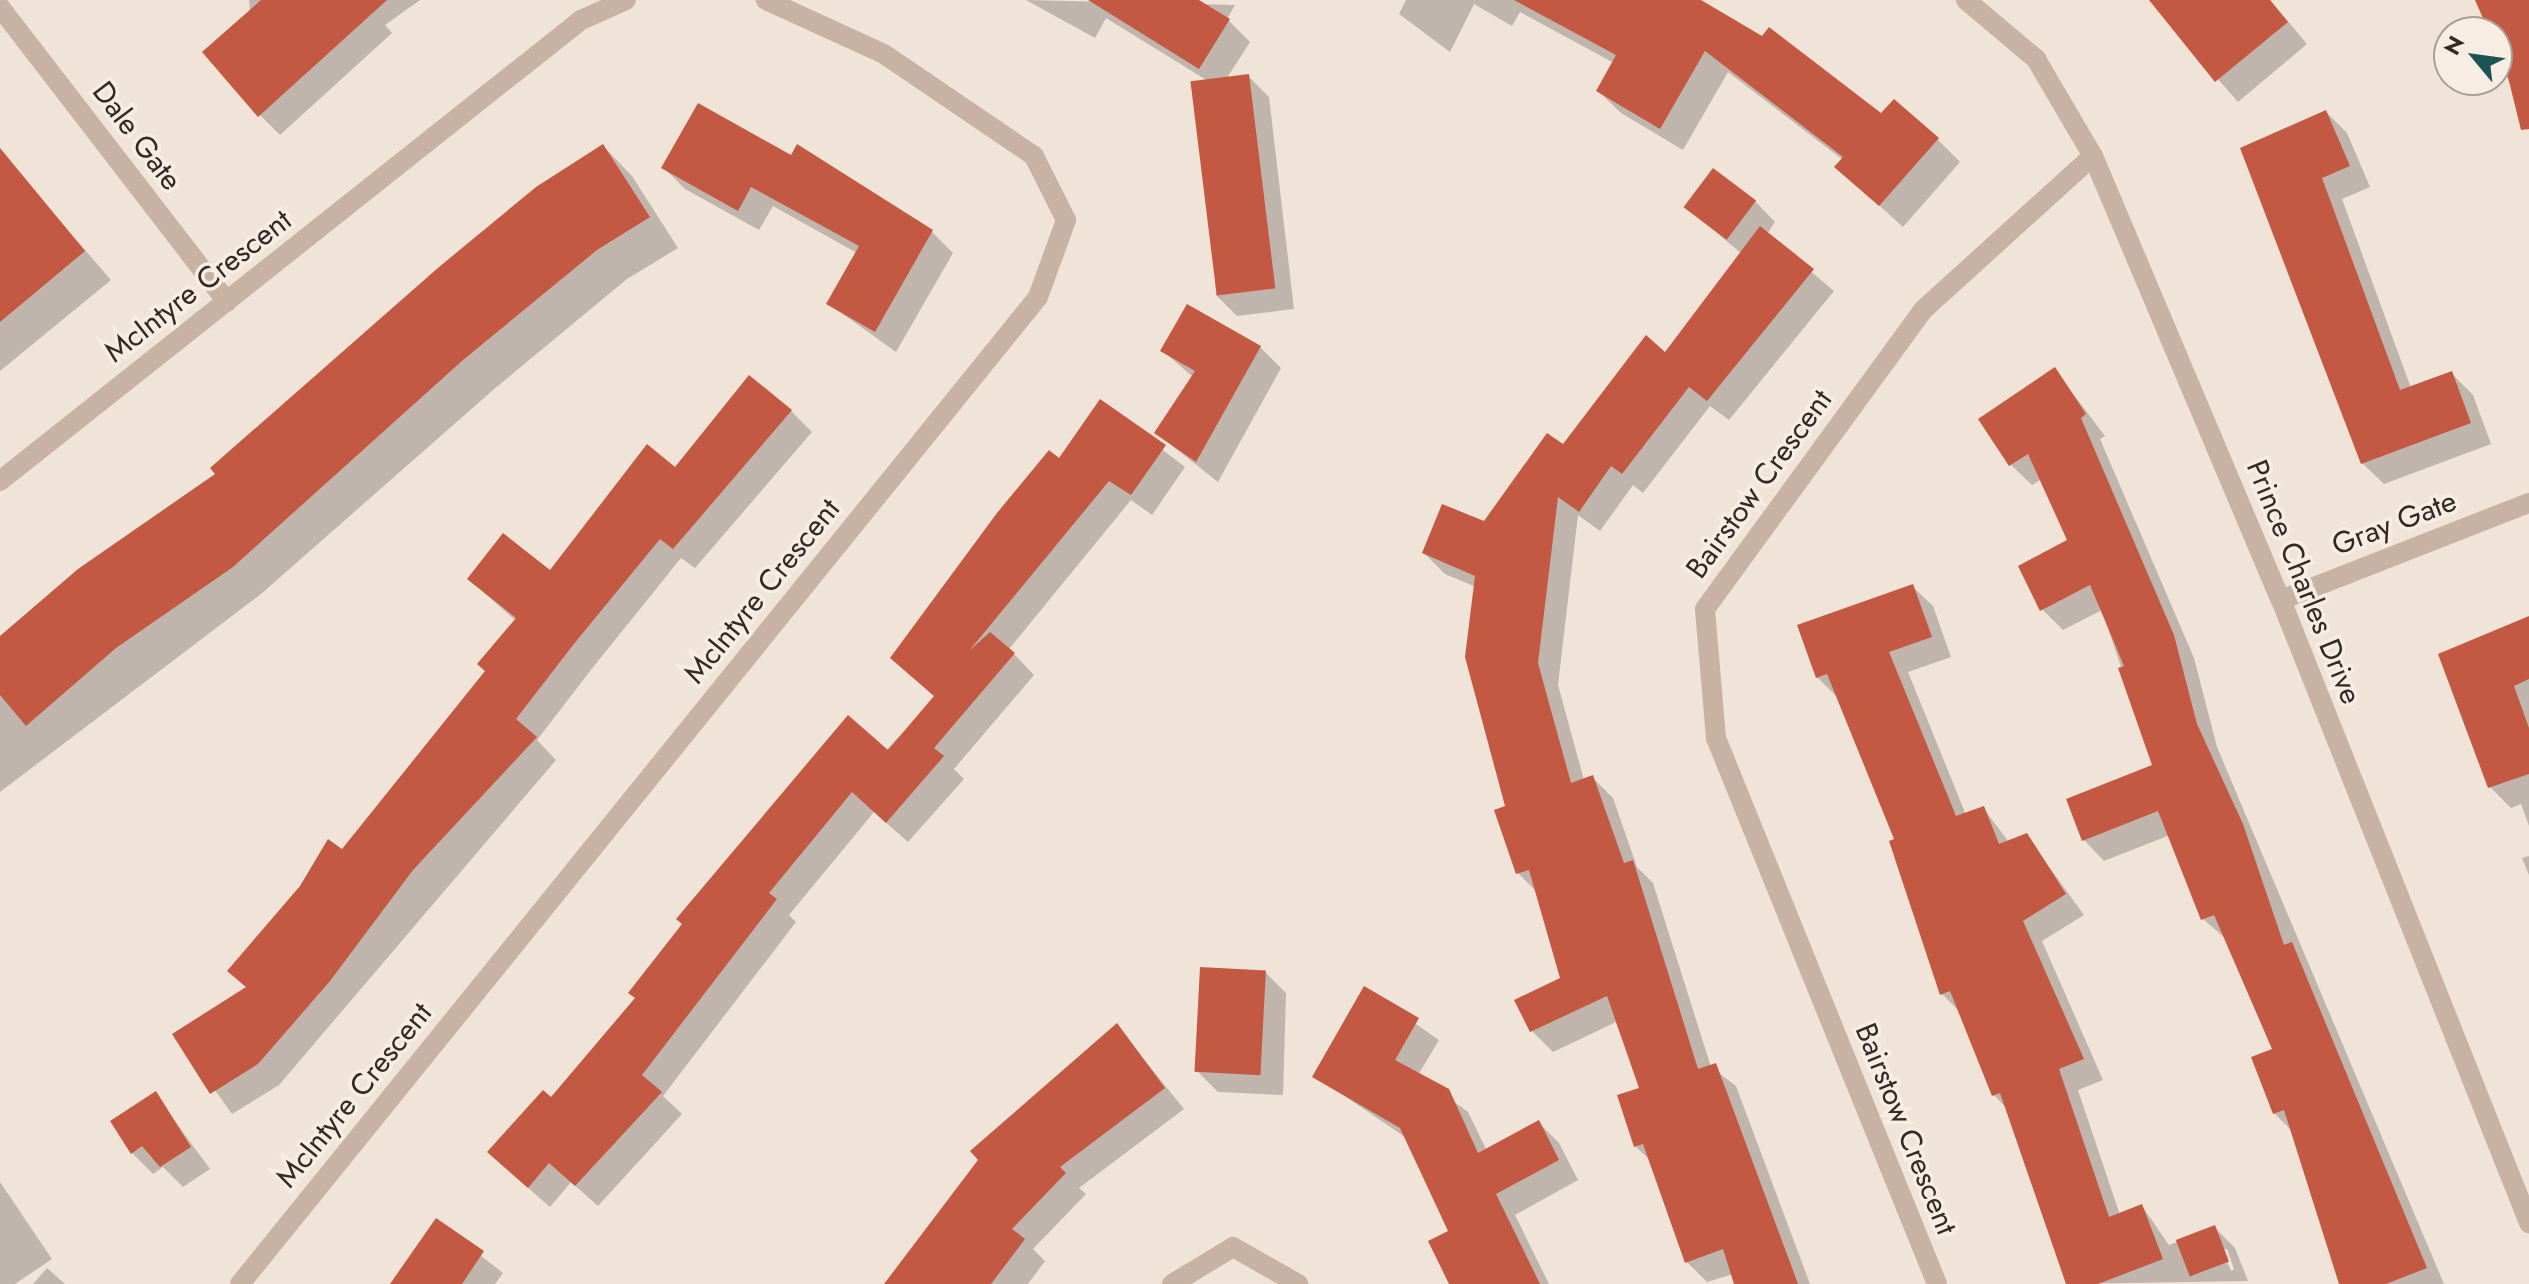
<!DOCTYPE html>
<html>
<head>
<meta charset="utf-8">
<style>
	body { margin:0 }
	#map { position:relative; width:2529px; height:1284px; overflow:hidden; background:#f0e3d7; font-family:Jost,sans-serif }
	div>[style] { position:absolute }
	.shadow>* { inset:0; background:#0003 }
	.building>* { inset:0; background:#c35942; transform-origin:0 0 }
	.minor>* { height:20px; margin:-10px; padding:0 10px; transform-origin:10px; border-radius:10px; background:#c7b2a4 }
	span { translate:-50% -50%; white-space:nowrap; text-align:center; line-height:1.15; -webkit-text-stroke:7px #f8ede3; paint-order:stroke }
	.street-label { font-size:30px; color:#332925 }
	.north { position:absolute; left:2433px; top:16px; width:80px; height:80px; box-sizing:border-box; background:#f8ede3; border:2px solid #a99f97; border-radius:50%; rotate:299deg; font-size:22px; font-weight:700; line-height:32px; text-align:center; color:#332925 }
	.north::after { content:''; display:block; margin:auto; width:28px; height:36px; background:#1c5353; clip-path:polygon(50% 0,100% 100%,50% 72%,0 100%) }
</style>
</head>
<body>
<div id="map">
	<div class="shadow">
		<i style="clip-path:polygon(249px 0,420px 0,385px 25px,392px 33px,280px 135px,260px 115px)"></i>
		<i style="clip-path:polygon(1026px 0,1235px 5px,1227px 19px,1250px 42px,1227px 78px,1248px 76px,1269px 97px,1294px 309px,1237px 316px,1216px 295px,1208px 81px,1106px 18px,1095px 38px)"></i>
		<i style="clip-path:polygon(1406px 0,1694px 0,1882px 116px,1937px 139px,1960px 162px,1903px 227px,1837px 167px,1843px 160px,1728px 72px,1683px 150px,1621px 113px,1598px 91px,1614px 63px,1520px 12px,1512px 26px,1474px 4px,1450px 52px,1399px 14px)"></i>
		<i style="clip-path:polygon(2149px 0,2270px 0,2307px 44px,2238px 102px)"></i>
		<i style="clip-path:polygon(2478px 0,2529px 0,2529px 130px,2497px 53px,2497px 32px,2490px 32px)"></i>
		<i style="clip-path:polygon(698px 105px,932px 232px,953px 253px,896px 352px,829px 304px,857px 253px,773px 206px,759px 230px,685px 189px,664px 168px)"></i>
		<i style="clip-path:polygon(2326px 112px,2347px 133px,2370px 187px,2342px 199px,2411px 388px,2452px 374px,2473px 395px,2491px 444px,2384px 484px,2362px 463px,2243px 149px)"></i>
		<i style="clip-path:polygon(603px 146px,632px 176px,678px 248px,627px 279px,493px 390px,261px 594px,0 792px,0 639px,218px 474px)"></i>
		<i style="clip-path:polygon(9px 162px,111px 280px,0 371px,0 169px)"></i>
		<i style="clip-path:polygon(1755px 201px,1775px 222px,1767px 234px,1834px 291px,1729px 420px,1710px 406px,1643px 493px,1633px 485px,1600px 531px,1578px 515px,1558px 685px,1584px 780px,1592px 777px,1613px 798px,1637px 867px,1653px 883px,1711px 1067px,1736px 1086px,1810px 1284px,1736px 1284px,1733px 1274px,1707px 1282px,1687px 1262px,1652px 1162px,1635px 1146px,1641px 1089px,1616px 1022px,1553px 1052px,1532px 1031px,1562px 979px,1538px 893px,1518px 873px,1476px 587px,1445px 574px,1424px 553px,1484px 524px,1665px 355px,1742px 254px,1686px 207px)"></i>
		<i style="clip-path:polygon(1260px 347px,1281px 368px,1218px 482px,1156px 433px,1193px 377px,1163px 351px)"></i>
		<i style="clip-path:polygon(2055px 370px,2105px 436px,2100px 439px,2194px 658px,2217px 747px,2444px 1284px,2342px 1284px,2293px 1132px,2274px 1113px,2274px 1050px,2226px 939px,2203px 919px,2170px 835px,2104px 861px,2084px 840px,2154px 766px,2102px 610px,2063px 630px,2042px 609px,2070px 541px,2042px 479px,2032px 485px,2011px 465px)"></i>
		<i style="clip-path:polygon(1100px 402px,1185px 467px,1152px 515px,1131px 500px,1009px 649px,1034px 675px,954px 769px,964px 779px,908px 842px,874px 812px,789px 915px,796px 922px,663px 1096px,682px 1114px,598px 1206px,571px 1182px,550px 1207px,511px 1173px,551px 1100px,936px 698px,893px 658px,1060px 461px)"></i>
		<i style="clip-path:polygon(791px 411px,812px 432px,695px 568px,681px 558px,594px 666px,537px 740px,556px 760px,279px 1085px,232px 1114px,175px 1034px,247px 988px,229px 971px,342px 852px,488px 672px,516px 621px,469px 579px,551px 573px,676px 469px)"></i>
		<i style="clip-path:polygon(evenodd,1912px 586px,1933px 606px,1951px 657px,1908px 672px,1966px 815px,1983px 808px,2009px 842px,2026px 835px,2084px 915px,2042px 941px,2103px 1080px,2078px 1090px,2120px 1215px,2142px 1206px,2169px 1245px,2215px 1228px,2235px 1248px,2248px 1281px,2068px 1284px,2008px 1110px,1994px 1095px,1961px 1013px,1942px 994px,1897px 840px,1837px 697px,1817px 677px,1912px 586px,2222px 1249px,2227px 1249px,2234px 1269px,2231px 1271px,2222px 1249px)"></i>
		<i style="clip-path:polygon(2529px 629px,2529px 826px,2521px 804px,2511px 808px,2490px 787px,2440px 655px)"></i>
		<i style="clip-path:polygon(2529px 856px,2529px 875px,2522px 858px)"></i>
		<i style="clip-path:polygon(1265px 972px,1286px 993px,1283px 1095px,1218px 1092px,1197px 1071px)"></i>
		<i style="clip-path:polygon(1365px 989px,1439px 1040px,1418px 1075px,1468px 1112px,1487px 1151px,1539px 1123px,1559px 1143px,1578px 1180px,1515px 1215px,1549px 1284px,1451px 1284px,1451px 1232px,1408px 1139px,1315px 1076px)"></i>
		<i style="clip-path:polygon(1117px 1026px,1184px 1109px,1079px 1188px,1086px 1194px,1033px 1249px,1045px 1261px,1028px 1284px,886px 1284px)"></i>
		<i style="clip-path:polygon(155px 1094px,210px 1169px,183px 1187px,163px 1167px,153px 1174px,132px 1153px)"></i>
		<i style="clip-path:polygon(0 1182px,52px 1259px,15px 1284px,0 1284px)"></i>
		<i style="clip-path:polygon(436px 1221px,503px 1273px,495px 1284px,394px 1284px)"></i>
		<i style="clip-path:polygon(47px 1268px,65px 1284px,33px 1284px)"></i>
	</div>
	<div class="building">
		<i style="clip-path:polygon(261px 0,387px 0,258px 117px,202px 52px)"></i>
		<i style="clip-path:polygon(1088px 0,1199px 0,1230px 19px,1199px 69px)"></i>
		<i style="clip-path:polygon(1514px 0,1701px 0,1762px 36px,1769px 27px,1881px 113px,1894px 99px,1939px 138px,1879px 206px,1834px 167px,1843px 157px,1705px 51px,1660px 129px,1596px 91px,1616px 55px)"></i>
		<i style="clip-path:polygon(2149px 0,2270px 0,2288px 22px,2215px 82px)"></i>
		<i style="clip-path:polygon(2475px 0,2529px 0,2529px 129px,2521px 130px,2497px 32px,2489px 32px)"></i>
		<i style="left:1249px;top:74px;width:216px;height:59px;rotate:83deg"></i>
		<i style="clip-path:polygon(698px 103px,791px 155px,797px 144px,933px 230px,875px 332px,826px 304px,859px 246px,751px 187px,738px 211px,661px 168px)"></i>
		<i style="clip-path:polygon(2326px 110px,2350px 166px,2322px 178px,2400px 390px,2452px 371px,2471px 423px,2361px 464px,2240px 148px)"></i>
		<i style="clip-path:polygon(603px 144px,650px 217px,597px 250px,463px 360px,233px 567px,116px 648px,26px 726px,0 695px,0 636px,78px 569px,215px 474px,210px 468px,439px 267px,536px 187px)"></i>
		<i style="clip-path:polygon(0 148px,85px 251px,0 322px)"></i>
		<i style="left:1713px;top:168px;width:54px;height:49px;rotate:37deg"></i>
		<i style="clip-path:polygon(1760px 226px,1814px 269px,1707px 401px,1689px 387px,1622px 474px,1611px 466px,1579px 512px,1558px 497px,1538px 663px,1571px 783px,1593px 775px,1624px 863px,1633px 860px,1698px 1069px,1716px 1063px,1798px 1284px,1734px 1284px,1723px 1249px,1685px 1263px,1643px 1144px,1634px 1147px,1617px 1095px,1639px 1088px,1607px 996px,1530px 1032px,1514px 1000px,1560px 978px,1529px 870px,1516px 874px,1494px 810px,1505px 806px,1465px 657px,1475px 576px,1422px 553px,1442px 504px,1484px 521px,1547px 433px,1563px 444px,1646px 335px,1665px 352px)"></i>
		<i style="clip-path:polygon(1187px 304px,1261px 346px,1196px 462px,1154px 433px,1195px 371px,1160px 351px)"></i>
		<i style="clip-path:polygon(2055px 367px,2086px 414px,2081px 418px,2174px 635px,2197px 724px,2243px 824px,2284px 945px,2292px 942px,2427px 1268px,2386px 1284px,2339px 1284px,2284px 1110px,2273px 1114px,2251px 1057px,2272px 1049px,2214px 915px,2201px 920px,2158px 811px,2082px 841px,2066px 799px,2152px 765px,2118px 668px,2124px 666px,2090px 585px,2040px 611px,2018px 566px,2067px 540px,2028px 454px,2009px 466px,1978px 419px)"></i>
		<i style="clip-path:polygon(749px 375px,792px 410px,673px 549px,660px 539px,573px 645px,516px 719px,537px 737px,413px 870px,330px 981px,258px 1064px,210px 1094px,172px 1034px,246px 987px,227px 971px,300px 886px,328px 839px,342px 849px,485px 671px,477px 664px,516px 618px,467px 579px,503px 533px,550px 570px,647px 444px,675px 467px)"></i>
		<i style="clip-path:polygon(1100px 399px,1166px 445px,1131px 495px,1109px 481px,969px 651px,990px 632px,1015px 653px,934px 748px,944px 756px,886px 823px,852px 792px,769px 893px,777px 899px,642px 1075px,662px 1092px,575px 1186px,549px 1163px,528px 1188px,487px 1152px,543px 1090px,551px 1097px,635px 998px,628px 993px,682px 924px,676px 919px,848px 715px,888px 750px,934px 696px,890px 658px,997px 513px,1049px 450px,1059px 458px)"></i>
		<i style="clip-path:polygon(1913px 584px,1932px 637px,1889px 652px,1956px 816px,1984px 806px,1999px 844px,2027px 833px,2066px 894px,2023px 921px,2084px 1059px,2059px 1069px,2109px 1217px,2142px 1204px,2163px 1259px,2098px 1284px,2066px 1284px,2000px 1093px,1992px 1096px,1950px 991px,1940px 995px,1889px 841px,1894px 839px,1827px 674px,1816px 678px,1797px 625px)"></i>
		<i style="clip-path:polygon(2529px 616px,2529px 679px,2514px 686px,2529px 728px,2529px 774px,2488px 788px,2438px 654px)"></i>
		<i style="left:1200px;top:967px;width:66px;height:105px;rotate:3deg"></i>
		<i style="clip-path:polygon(1364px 986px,1419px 1018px,1395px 1060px,1449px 1089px,1478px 1153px,1539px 1120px,1559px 1160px,1496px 1194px,1540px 1284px,1449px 1284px,1428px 1241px,1448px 1231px,1400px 1128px,1312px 1077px)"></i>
		<i style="clip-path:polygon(1117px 1023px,1165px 1088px,1060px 1167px,1066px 1173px,1012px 1229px,1025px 1239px,991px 1284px,884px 1284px,978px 1160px,970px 1151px)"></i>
		<i style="clip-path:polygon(156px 1091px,191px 1147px,160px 1167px,142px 1146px,131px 1154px,110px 1121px)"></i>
		<i style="clip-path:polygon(436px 1218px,484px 1251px,462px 1284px,390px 1284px)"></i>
		<i style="left:2215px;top:1225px;width:39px;height:42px;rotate:69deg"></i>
	</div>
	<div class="minor">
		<i style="left:1966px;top:0;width:92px;rotate:40.1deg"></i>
		<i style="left:2036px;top:59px;width:113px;rotate:59.6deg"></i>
		<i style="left:2093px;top:156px;width:482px;rotate:67.1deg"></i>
		<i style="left:2281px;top:600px;width:671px;rotate:68.29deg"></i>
		<i style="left:0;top:7px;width:372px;rotate:52.4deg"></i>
		<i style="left:0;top:481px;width:742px;rotate:-38.43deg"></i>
		<i style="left:581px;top:20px;width:49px;rotate:-24deg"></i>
		<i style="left:2281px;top:600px;width:266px;rotate:-21.4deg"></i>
		<i style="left:240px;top:1284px;width:1269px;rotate:-51.04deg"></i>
		<i style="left:1038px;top:297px;width:82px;rotate:-70deg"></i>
		<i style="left:1066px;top:220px;width:72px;rotate:-116.6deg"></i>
		<i style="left:1034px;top:156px;width:181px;rotate:-145.8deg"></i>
		<i style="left:884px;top:54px;width:130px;rotate:-155.4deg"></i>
		<i style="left:1172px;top:1284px;width:71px;rotate:-31.2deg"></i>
		<i style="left:1233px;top:1247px;width:75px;rotate:29.6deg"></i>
		<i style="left:1937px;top:1284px;width:589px;rotate:-112.04deg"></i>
		<i style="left:1716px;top:738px;width:129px;rotate:-94.9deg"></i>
		<i style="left:1705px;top:609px;width:370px;rotate:-53.9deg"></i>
		<i style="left:1923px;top:310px;width:229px;rotate:-42.2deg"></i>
	</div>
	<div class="street-label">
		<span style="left:137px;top:136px;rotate:53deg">Dale Gate</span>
		<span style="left:198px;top:286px;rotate:-38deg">McIntyre Crescent</span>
		<span style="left:1759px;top:484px;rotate:-54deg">Bairstow Crescent</span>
		<span style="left:2394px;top:523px;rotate:-21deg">Gray Gate</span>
		<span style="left:2304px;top:582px;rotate:68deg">Prince Charles Drive</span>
		<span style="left:762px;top:591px;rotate:-51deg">McIntyre Crescent</span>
		<span style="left:354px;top:1095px;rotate:-51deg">McIntyre Crescent</span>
		<span style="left:1906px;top:1129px;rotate:68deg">Bairstow Crescent</span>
	</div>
	<div class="north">N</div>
</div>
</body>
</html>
